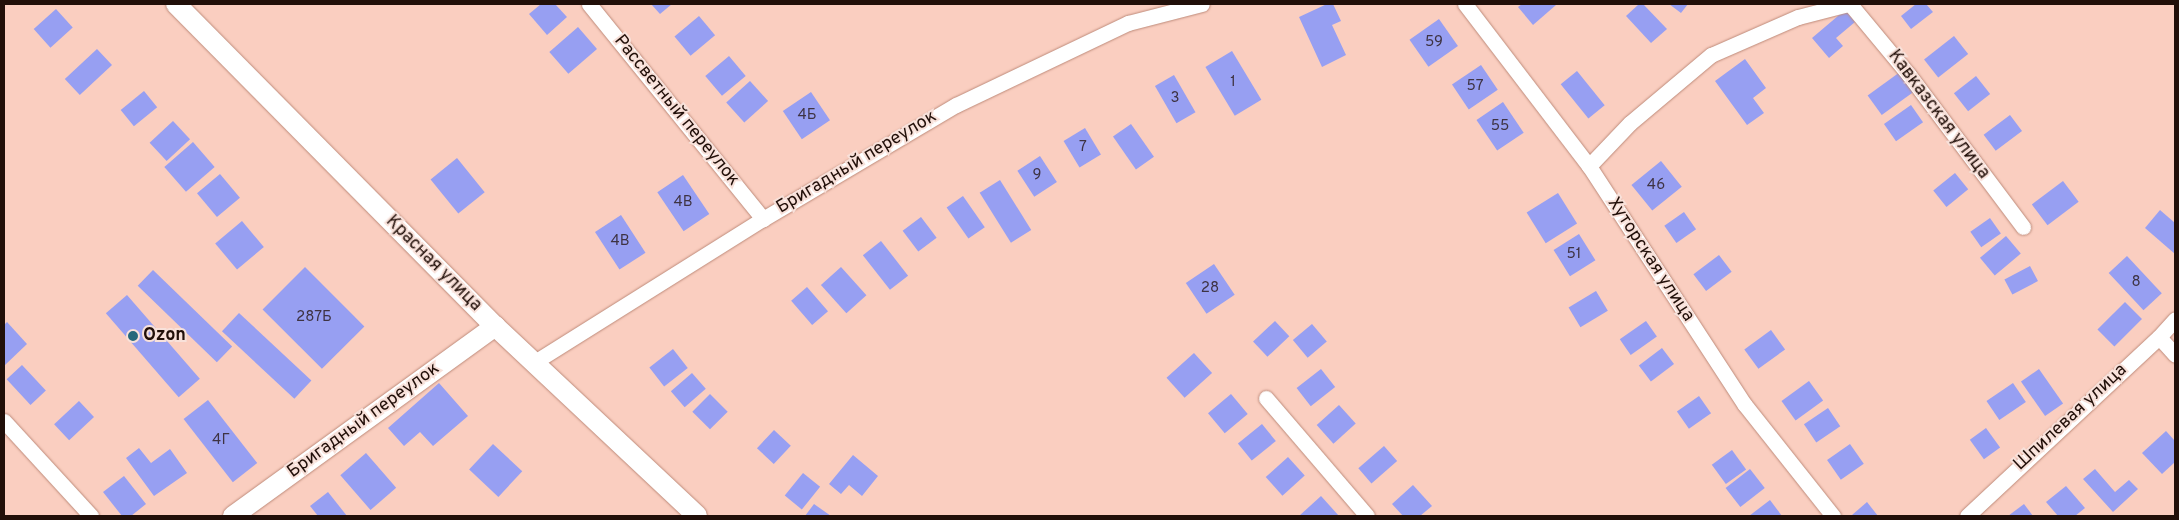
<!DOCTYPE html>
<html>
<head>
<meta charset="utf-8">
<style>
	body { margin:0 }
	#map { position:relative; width:2179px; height:520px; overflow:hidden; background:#facec0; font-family:Overpass,sans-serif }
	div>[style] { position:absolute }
	.building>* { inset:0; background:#979ff2; transform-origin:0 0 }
	.roads { filter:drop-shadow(0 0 1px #be8b7a) drop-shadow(0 0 1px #be8b7a) }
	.street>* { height:15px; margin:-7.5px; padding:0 7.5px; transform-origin:7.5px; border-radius:7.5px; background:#fff }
	.secondary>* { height:20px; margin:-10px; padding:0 10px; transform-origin:10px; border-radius:10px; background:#fff }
	.dots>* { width:14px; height:14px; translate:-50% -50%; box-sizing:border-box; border:2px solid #f8e1da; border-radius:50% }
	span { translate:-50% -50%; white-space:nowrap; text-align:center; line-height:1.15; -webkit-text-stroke:4px #f8e1da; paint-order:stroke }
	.number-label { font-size:15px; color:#3e3343 }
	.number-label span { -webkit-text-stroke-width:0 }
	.street-label { font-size:18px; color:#210f09 }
	.poi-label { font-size:18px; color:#210f09; font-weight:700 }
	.left { translate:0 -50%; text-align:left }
	.frame { position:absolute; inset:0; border:5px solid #210f09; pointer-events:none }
</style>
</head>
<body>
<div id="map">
	<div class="building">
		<i style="clip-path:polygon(541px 4px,555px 4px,567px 17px,547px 35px,529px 14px)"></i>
		<i style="clip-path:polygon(651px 4px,672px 4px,660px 14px)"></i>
		<i style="clip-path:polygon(1327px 4px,1333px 4px,1341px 21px,1332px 25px,1346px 55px,1322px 67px,1299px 17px)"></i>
		<i style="clip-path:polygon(1522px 4px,1555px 4px,1556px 5px,1533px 25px,1518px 7px)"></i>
		<i style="clip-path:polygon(1639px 4px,1643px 4px,1667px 29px,1651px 43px,1626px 16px)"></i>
		<i style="clip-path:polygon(1669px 4px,1688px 4px,1681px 13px)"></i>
		<i style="clip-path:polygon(1916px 4px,1926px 4px,1933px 12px,1911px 29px,1901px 16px)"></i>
		<i style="left:56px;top:9px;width:25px;height:30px;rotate:48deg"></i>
		<i style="clip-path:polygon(1845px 10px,1855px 22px,1836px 38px,1843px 46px,1829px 58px,1812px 38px)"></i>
		<i style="left:699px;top:16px;width:25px;height:32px;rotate:50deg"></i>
		<i style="left:1439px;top:19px;width:33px;height:36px;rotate:55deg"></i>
		<i style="left:578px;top:27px;width:29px;height:38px;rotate:49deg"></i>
		<i style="left:1954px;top:36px;width:23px;height:38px;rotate:52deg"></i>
		<i style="left:97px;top:49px;width:22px;height:44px;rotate:47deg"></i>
		<i style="left:1232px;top:51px;width:57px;height:31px;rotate:59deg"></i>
		<i style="left:729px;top:56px;width:26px;height:31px;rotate:50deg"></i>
		<i style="clip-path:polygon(1745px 59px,1766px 88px,1753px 98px,1764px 113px,1747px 125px,1715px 81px)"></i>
		<i style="left:1481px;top:65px;width:30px;height:35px;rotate:56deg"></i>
		<i style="left:1577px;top:71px;width:44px;height:21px;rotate:51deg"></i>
		<i style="left:1900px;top:72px;width:24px;height:40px;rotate:54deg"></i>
		<i style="left:1174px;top:75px;width:43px;height:22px;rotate:60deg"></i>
		<i style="left:1976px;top:76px;width:23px;height:28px;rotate:52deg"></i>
		<i style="left:750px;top:81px;width:27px;height:32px;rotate:48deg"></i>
		<i style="left:144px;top:91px;width:21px;height:30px;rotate:51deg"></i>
		<i style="left:811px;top:92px;width:34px;height:34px;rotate:56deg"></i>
		<i style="left:1503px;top:102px;width:37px;height:32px;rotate:56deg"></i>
		<i style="left:1911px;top:105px;width:21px;height:33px;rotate:55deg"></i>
		<i style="left:2010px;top:115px;width:20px;height:33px;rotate:53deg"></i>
		<i style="left:173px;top:121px;width:25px;height:32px;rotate:47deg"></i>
		<i style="left:1131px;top:124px;width:40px;height:22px;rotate:55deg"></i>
		<i style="left:1085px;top:128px;width:31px;height:25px;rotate:59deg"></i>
		<i style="left:193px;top:142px;width:33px;height:38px;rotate:49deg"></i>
		<i style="left:1040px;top:156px;width:31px;height:27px;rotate:57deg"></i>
		<i style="left:457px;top:158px;width:44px;height:34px;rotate:51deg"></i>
		<i style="left:1661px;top:161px;width:33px;height:38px;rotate:51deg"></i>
		<i style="left:1955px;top:173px;width:21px;height:28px;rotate:51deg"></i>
		<i style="left:220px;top:174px;width:31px;height:30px;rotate:50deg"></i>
		<i style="left:683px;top:175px;width:47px;height:31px;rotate:56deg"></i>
		<i style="left:1000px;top:180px;width:59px;height:24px;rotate:58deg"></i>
		<i style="left:2063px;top:181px;width:26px;height:39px;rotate:53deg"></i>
		<i style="left:1558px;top:193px;width:36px;height:37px;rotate:58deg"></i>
		<i style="left:963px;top:196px;width:38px;height:20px;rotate:55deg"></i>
		<i style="clip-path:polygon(2160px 210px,2175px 223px,2175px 254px,2145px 228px)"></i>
		<i style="left:1684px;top:212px;width:21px;height:24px;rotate:55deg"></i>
		<i style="left:621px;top:215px;width:45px;height:31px;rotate:57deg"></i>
		<i style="left:921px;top:217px;width:26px;height:23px;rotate:53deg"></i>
		<i style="left:1990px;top:218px;width:19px;height:24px;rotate:55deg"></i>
		<i style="left:242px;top:221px;width:34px;height:35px;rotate:50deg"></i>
		<i style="left:1579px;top:234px;width:31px;height:30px;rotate:58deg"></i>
		<i style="left:2006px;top:236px;width:23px;height:34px;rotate:50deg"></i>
		<i style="left:881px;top:241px;width:44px;height:23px;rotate:52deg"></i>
		<i style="left:1719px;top:255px;width:21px;height:32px;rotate:53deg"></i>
		<i style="left:2127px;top:256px;width:51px;height:25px;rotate:47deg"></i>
		<i style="left:1214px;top:264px;width:37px;height:34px;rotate:56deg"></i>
		<i style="left:2030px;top:266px;width:17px;height:29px;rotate:62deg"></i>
		<i style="left:305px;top:267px;width:84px;height:60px;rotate:45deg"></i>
		<i style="left:841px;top:267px;width:38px;height:27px;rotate:48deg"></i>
		<i style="left:153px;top:270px;width:110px;height:22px;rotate:44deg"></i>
		<i style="left:807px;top:287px;width:32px;height:21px;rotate:49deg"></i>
		<i style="left:1596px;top:291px;width:23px;height:32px;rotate:59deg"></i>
		<i style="left:127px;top:295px;width:111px;height:28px;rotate:49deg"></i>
		<i style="left:2125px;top:302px;width:24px;height:39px;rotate:45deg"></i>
		<i style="left:239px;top:313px;width:99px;height:25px;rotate:43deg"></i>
		<i style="left:1275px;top:321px;width:21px;height:30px;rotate:47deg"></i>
		<i style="left:1646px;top:321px;width:19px;height:32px;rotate:55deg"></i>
		<i style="clip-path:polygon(7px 322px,27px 344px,4px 366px,4px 325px)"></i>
		<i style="left:1312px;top:324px;width:23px;height:25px;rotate:50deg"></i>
		<i style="left:1771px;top:330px;width:24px;height:33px;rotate:54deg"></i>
		<i style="left:1662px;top:348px;width:20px;height:29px;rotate:53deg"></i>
		<i style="left:673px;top:349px;width:24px;height:30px;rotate:52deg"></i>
		<i style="left:1194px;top:353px;width:27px;height:37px;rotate:48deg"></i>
		<i style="left:22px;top:365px;width:35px;height:21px;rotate:47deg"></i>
		<i style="left:1321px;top:369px;width:23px;height:31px;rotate:52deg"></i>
		<i style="left:2039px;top:369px;width:42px;height:22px;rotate:55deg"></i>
		<i style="left:692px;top:373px;width:21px;height:28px;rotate:49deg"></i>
		<i style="left:1809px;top:381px;width:24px;height:34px;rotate:54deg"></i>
		<i style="clip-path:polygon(439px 383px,468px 416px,433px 446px,420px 432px,404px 446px,388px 428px)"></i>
		<i style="left:2013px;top:383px;width:23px;height:32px;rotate:56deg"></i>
		<i style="left:710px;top:394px;width:25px;height:25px;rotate:45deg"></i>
		<i style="left:1231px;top:394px;width:26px;height:30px;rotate:50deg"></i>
		<i style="left:1699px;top:396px;width:21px;height:27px;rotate:55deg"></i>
		<i style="left:208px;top:400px;width:80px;height:31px;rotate:52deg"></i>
		<i style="left:79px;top:401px;width:22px;height:34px;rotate:47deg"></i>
		<i style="left:1339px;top:405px;width:25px;height:30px;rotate:48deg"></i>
		<i style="left:1828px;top:408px;width:22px;height:29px;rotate:56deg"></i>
		<i style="left:1262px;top:424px;width:22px;height:31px;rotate:51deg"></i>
		<i style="left:1986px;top:428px;width:24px;height:20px;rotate:54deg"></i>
		<i style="left:774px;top:430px;width:23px;height:25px;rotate:43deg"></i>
		<i style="clip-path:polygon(2166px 431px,2175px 441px,2175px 462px,2162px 474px,2142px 453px)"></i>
		<i style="left:493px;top:444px;width:40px;height:35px;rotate:43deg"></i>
		<i style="left:1850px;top:444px;width:24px;height:28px;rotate:55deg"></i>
		<i style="left:1384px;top:446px;width:20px;height:34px;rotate:49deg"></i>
		<i style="clip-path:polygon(139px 448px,151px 463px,170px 449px,187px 473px,154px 496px,126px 458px)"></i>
		<i style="left:1732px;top:450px;width:24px;height:25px;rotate:54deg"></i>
		<i style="left:366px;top:453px;width:46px;height:34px;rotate:49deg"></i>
		<i style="clip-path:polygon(853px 455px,878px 476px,862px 496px,849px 485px,841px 494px,829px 484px)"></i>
		<i style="left:1288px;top:457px;width:25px;height:30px;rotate:48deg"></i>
		<i style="left:1750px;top:469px;width:24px;height:31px;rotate:52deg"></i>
		<i style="clip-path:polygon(2095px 469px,2115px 492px,2129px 480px,2138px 489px,2113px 512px,2083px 479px)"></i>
		<i style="left:803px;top:473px;width:22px;height:29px;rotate:39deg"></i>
		<i style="clip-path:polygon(124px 476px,146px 504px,131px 516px,122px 516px,103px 492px)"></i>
		<i style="clip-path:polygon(1413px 485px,1432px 506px,1420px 516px,1403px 516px,1392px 504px)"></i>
		<i style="clip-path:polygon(2066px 486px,2085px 508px,2075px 516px,2058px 516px,2046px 502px)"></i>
		<i style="clip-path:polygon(328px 492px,347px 516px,318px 516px,310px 506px)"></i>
		<i style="clip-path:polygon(1321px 496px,1339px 516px,1299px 516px)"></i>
		<i style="clip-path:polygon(1770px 500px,1782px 516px,1749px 516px)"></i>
		<i style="clip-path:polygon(1867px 502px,1878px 516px,1853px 516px,1852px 515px)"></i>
		<i style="clip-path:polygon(814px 504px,831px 516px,805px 516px)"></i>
		<i style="clip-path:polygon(2024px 504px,2033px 516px,2008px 516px)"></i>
	</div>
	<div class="roads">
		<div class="street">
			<i style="left:589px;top:4px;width:277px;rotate:51deg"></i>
			<i style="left:1465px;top:4px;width:204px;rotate:52.6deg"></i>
			<i style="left:1589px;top:166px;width:285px;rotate:56.9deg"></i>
			<i style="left:1745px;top:405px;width:142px;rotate:51.6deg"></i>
			<i style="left:1850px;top:4px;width:92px;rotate:50.3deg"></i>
			<i style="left:1909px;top:75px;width:190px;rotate:53.1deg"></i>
			<i style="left:1589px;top:166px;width:59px;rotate:-46.4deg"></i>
			<i style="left:1630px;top:123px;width:106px;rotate:-40deg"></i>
			<i style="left:1711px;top:55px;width:95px;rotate:-23.6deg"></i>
			<i style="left:1798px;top:17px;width:52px;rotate:-14.6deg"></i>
			<i style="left:2159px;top:337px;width:24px;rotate:48deg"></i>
			<i style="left:533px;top:363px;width:271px;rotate:-32.1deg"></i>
			<i style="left:763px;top:219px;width:224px;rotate:-30.6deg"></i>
			<i style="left:956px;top:105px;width:191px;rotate:-25.5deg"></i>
			<i style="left:1128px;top:23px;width:76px;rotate:-14.4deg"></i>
			<i style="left:1266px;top:398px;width:155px;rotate:49.4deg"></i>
			<i style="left:4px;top:421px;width:129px;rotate:47.5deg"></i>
			<i style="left:1967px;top:516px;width:262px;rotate:-43deg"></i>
			<i style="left:2159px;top:337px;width:24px;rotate:-48deg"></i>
		</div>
		<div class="secondary">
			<i style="left:176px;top:4px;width:453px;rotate:45.3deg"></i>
			<i style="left:495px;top:326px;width:277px;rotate:43.2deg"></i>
			<i style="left:233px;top:516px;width:324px;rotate:-35.9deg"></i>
		</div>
	</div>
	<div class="dots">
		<i style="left:133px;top:336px;background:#25687a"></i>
	</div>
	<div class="number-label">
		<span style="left:1434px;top:43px">59</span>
		<span style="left:1233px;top:83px">1</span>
		<span style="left:1475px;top:87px">57</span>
		<span style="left:1175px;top:99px">3</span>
		<span style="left:807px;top:116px">4Б</span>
		<span style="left:1500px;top:127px">55</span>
		<span style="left:1083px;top:148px">7</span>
		<span style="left:1037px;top:176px">9</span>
		<span style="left:1656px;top:186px">46</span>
		<span style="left:683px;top:203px">4В</span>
		<span style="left:620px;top:242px">4В</span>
		<span style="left:1574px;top:255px">51</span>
		<span style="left:2136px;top:283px">8</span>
		<span style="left:1210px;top:289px">28</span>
		<span style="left:314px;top:318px">287Б</span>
		<span style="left:221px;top:441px">4Г</span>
	</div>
	<div class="street-label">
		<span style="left:676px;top:111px;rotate:51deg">Рассветный переулок</span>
		<span style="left:1938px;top:115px;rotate:53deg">Кавказская улица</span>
		<span style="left:857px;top:163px;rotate:-31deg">Бригадный переулок</span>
		<span style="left:1650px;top:260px;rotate:57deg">Хуторская улица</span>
		<span style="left:433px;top:264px;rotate:45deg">Красная улица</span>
		<span style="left:2071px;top:418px;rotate:-43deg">Шпилевая улица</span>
		<span style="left:364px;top:421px;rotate:-36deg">Бригадный переулок</span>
	</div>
	<div class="poi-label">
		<span class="left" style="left:143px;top:336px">Ozon</span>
	</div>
	<div class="frame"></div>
</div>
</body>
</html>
